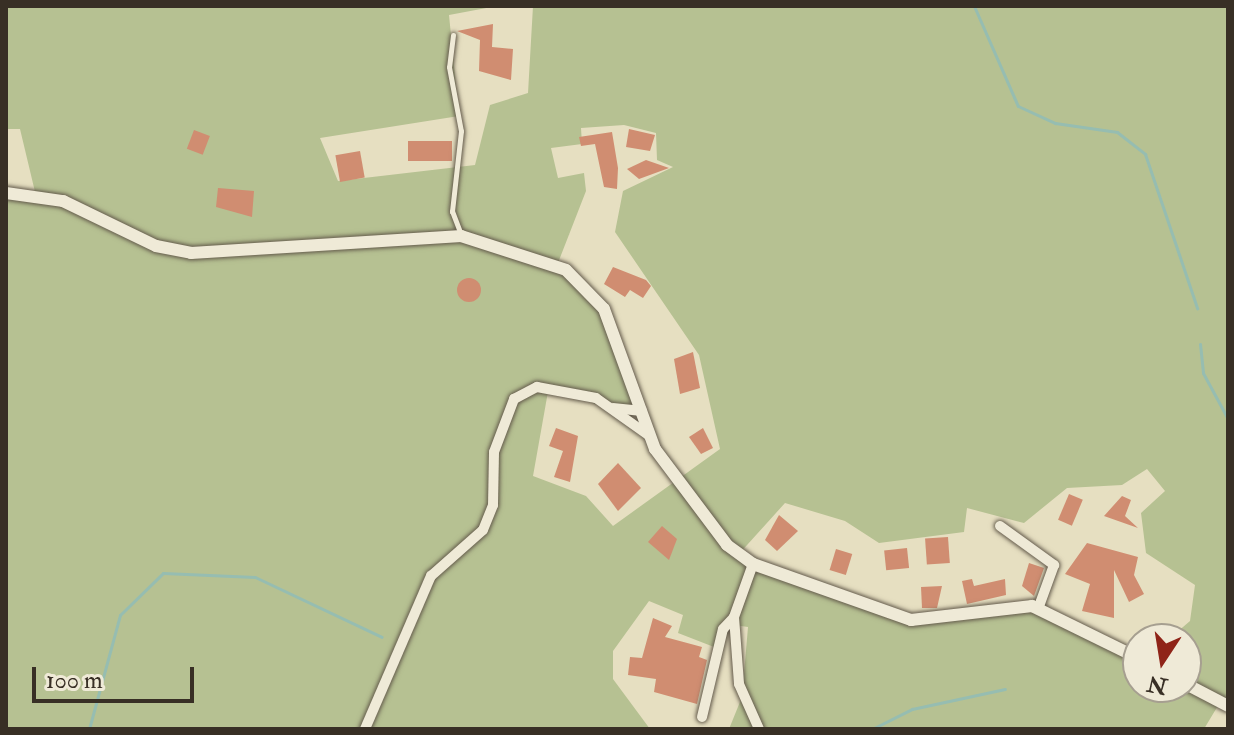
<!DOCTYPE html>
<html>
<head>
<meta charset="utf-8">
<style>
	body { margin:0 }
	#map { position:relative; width:1234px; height:735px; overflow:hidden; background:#e6dfc1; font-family:"IM FELL Double Pica",serif }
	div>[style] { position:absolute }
	.green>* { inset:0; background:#b6c192 }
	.stream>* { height:3px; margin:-1.5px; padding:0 1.5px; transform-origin:1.5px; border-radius:1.5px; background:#96bdb1 }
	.building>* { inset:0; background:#d08d71; transform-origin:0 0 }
	.round { border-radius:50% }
	.roads { filter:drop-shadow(0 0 2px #645b4c) drop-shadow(0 0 2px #645b4c) }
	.service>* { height:5px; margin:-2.5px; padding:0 2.5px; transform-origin:2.5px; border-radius:2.5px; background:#efead7 }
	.minor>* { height:10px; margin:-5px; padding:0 5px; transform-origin:5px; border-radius:5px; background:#efead7 }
	.tertiary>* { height:12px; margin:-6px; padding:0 6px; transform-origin:6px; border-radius:6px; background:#efead7 }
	span { translate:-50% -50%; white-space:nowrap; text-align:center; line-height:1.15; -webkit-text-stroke:6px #efead7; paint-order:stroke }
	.frame { position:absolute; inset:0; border:8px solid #382f25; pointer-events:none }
	.north { position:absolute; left:1122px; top:623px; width:80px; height:80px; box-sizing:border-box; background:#efead7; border:2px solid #a69f90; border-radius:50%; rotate:192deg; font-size:22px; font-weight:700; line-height:32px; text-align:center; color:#382f25 }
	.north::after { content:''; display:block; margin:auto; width:28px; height:36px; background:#8f2418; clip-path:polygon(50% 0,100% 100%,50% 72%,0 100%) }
	.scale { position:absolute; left:32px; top:667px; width:162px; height:36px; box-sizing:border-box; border:4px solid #382f25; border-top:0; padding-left:10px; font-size:24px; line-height:28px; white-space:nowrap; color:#382f25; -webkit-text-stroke:6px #efead7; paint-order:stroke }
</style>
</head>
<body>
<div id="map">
	<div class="green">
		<i style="clip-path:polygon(evenodd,6px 6px,497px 6px,449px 15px,459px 116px,320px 138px,338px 181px,475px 165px,490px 105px,528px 93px,533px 6px,1228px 6px,1228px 708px,1219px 704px,1204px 729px,729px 729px,742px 697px,748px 627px,727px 624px,714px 647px,678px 633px,683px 615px,649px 601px,613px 651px,613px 679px,650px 729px,6px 729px,6px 198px,36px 196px,20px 129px,6px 129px,6px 6px,624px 125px,656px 133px,657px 160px,673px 167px,623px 191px,615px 232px,699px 355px,720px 449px,613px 526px,586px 496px,533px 476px,549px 386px,631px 418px,638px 401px,600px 301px,556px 268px,586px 191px,584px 173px,558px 178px,551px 148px,582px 144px,581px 128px,624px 125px,6px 6px,1147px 469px,1165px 491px,1141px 513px,1146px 553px,1195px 585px,1190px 621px,1169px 639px,1186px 639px,1186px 687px,1138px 687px,1138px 660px,1031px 607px,906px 622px,738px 555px,785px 503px,845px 521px,879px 543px,964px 532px,967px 508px,1024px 523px,1067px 488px,1122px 485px,1147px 469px)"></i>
	</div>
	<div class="stream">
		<i style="left:974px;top:6px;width:109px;rotate:66.3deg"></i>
		<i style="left:1018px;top:106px;width:41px;rotate:24.7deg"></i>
		<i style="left:1055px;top:123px;width:63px;rotate:8.3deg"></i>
		<i style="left:1117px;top:132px;width:36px;rotate:38deg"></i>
		<i style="left:1145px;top:154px;width:163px;rotate:71.3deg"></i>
		<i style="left:1200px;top:344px;width:29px;rotate:84deg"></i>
		<i style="left:1203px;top:373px;width:52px;rotate:61.5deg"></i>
		<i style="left:89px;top:729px;width:118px;rotate:-74.8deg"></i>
		<i style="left:120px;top:615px;width:60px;rotate:-44.3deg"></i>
		<i style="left:163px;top:573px;width:92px;rotate:2.5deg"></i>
		<i style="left:255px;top:577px;width:140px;rotate:25.3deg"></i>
		<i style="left:872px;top:729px;width:45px;rotate:-26.6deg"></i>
		<i style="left:912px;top:709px;width:95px;rotate:-12.1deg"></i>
	</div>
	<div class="building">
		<i style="clip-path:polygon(493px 24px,492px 47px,513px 49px,511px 80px,479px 71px,480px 40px,457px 31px)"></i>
		<i style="clip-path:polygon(629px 129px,655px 135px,650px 151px,626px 147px)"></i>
		<i style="left:194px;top:130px;width:17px;height:20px;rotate:21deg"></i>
		<i style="clip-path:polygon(612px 132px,618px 168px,617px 189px,604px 187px,595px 144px,581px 146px,579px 137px)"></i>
		<i style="left:452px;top:141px;width:20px;height:44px;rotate:90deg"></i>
		<i style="left:360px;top:151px;width:27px;height:25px;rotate:80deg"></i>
		<i style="clip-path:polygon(646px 160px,669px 168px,639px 179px,627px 169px)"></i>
		<i style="clip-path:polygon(218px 188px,254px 191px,252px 217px,216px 207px)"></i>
		<i style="clip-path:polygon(613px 267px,646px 280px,651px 286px,643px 298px,630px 290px,625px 297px,604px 284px)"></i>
		<i class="round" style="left:457px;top:278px;width:24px;height:24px"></i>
		<i style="clip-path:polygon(693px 352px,700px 388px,680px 394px,674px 359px)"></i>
		<i style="clip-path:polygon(556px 428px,578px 436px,570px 482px,554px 477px,563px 451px,549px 446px)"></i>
		<i style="clip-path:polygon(703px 428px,713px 448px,701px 454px,689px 437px)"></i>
		<i style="clip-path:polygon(618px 463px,641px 488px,618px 511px,598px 484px)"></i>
		<i style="left:1069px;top:494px;width:15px;height:28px;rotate:23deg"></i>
		<i style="clip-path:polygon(1122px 496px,1131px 500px,1125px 516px,1138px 528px,1104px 516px)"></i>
		<i style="clip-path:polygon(779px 515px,798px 531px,777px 551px,765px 540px)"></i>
		<i style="clip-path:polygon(662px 526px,677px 539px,669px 560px,648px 542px)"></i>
		<i style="left:948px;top:537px;width:26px;height:23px;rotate:86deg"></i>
		<i style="clip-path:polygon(1087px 543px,1138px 557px,1134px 575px,1144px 594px,1129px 602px,1114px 570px,1114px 618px,1082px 611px,1090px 584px,1065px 574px)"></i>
		<i style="left:907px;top:548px;width:20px;height:23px;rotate:84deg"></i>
		<i style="left:836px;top:549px;width:17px;height:22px;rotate:17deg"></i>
		<i style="clip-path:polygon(1029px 563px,1044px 568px,1034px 596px,1022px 586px)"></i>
		<i style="clip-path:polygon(972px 579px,974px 586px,1005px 579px,1006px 595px,967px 604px,962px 581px)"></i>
		<i style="clip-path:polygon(942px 586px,937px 608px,922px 608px,921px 587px)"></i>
		<i style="clip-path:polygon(653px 618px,672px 626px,665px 637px,702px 647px,699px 657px,707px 660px,697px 704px,654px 692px,656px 679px,628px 675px,630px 657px,642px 658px)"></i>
	</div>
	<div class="roads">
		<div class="service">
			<i style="left:453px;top:35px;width:32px;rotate:97deg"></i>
			<i style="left:449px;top:67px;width:65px;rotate:79.4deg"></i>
			<i style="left:461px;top:131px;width:81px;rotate:96.4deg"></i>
			<i style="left:452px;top:211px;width:26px;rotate:69deg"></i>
		</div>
		<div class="minor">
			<i style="left:613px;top:408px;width:29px;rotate:6deg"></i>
			<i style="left:1000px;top:526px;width:67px;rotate:35.8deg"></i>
			<i style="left:1054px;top:565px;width:47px;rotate:110deg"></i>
			<i style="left:734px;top:617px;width:67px;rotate:85.7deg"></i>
			<i style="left:739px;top:684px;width:49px;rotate:66deg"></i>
			<i style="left:702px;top:717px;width:90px;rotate:-76.6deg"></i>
			<i style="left:723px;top:629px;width:16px;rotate:-47deg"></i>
			<i style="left:734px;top:617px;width:56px;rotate:-70.3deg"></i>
			<i style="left:365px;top:729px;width:167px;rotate:-66.7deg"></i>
			<i style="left:431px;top:576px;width:69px;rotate:-41.5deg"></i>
			<i style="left:483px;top:530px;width:27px;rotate:-68deg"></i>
			<i style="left:493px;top:505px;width:53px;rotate:-88.9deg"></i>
			<i style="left:494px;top:452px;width:57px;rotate:-69.3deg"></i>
			<i style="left:514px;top:399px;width:26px;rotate:-28deg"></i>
			<i style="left:537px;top:387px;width:60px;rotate:10.6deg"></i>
			<i style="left:596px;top:398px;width:67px;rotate:35.3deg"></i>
		</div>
		<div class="tertiary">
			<i style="left:6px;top:193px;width:58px;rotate:8deg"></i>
			<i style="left:63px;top:201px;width:103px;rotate:25.8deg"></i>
			<i style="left:156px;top:246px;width:36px;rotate:11deg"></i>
			<i style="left:191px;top:253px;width:271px;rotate:-3.6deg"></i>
			<i style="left:461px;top:236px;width:110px;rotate:17.9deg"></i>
			<i style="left:566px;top:270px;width:54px;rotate:45.7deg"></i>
			<i style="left:604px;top:309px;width:149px;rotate:70deg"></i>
			<i style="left:655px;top:449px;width:120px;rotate:53.1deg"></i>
			<i style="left:727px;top:545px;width:32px;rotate:36deg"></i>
			<i style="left:753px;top:564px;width:168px;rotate:19.5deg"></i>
			<i style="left:911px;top:620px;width:122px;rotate:-6.6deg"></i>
			<i style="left:1032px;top:606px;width:118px;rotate:26.1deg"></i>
			<i style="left:1186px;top:684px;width:47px;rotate:27.6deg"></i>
		</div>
	</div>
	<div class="frame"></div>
	<div class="north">N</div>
	<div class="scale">100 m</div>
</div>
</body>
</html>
